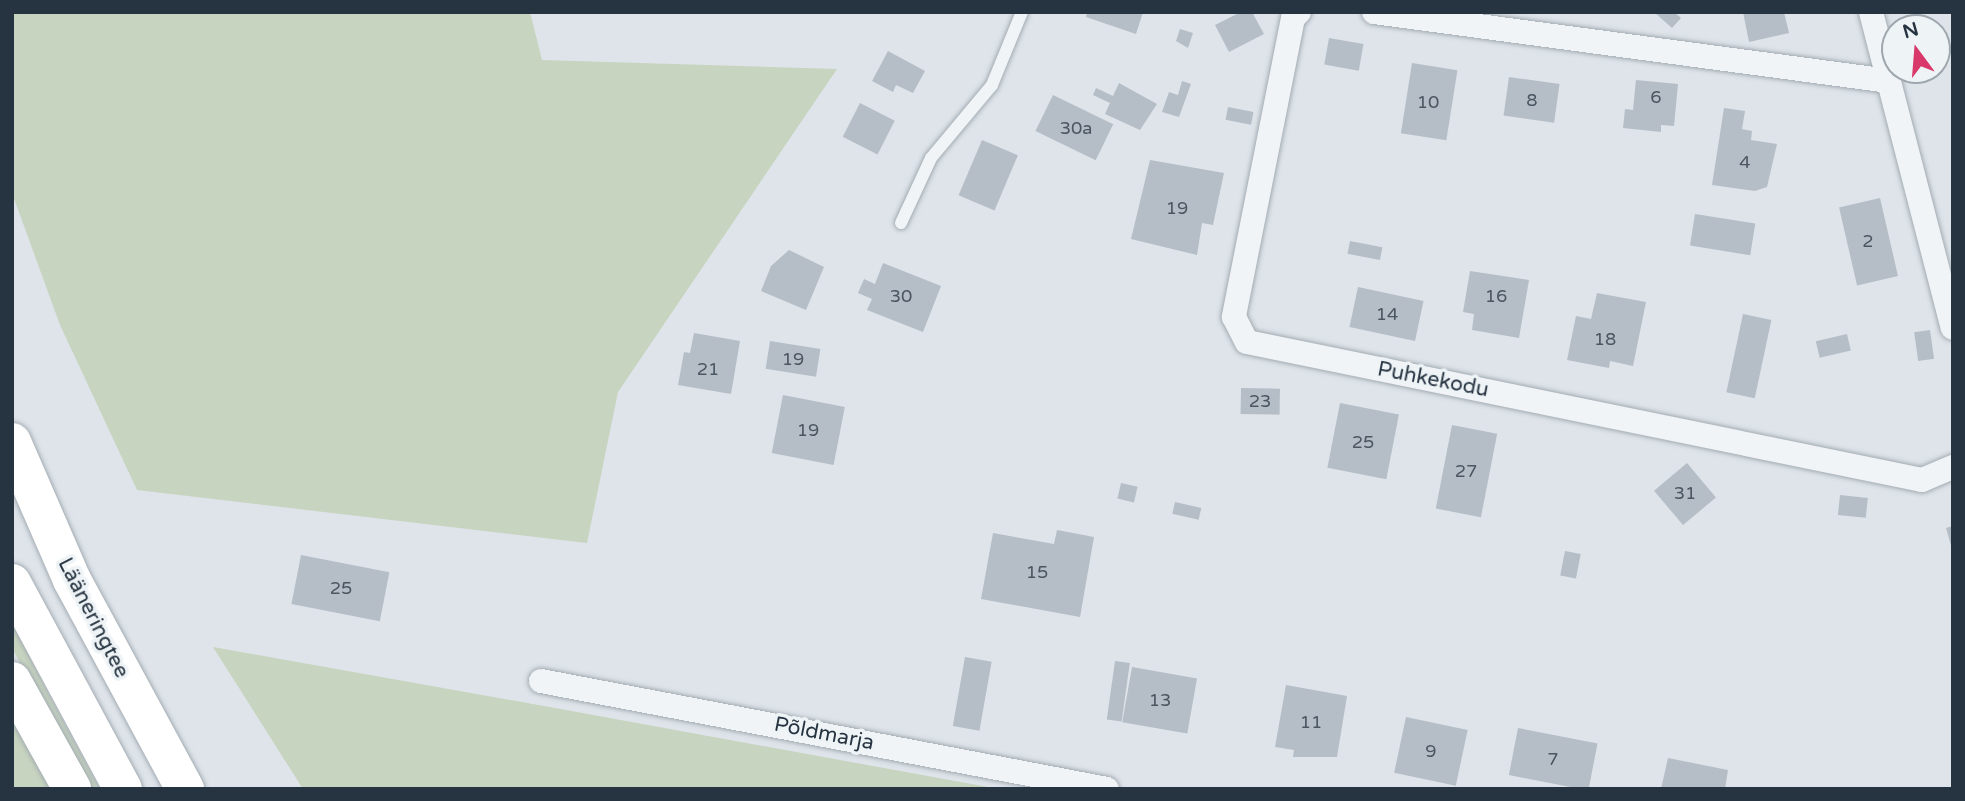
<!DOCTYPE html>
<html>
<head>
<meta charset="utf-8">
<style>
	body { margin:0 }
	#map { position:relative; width:1965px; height:801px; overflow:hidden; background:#dee4e9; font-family:"Varela Round",sans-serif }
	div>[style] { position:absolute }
	.green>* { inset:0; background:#c7d4bf }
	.building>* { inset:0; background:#b5bec6; transform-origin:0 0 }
	.roads { filter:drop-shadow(0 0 2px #a3acb3) drop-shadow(0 0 2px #a3acb3) }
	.service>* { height:12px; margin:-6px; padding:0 6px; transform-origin:6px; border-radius:6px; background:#f1f4f7 }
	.minor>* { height:24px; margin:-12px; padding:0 12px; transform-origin:12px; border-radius:12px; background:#f1f4f7 }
	.trunk>* { height:38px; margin:-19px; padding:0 19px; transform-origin:19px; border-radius:19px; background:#fff }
	span { translate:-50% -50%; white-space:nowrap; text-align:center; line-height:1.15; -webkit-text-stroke:7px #eef3f6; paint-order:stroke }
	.number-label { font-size:18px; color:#4a5662 }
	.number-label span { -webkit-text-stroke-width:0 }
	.street-label { font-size:21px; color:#263441 }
	.frame { position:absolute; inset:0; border:14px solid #263441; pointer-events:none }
	.north { position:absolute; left:1881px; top:14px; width:70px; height:70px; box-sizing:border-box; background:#eef3f6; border:2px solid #9ea7ae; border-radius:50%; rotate:344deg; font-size:19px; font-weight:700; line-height:28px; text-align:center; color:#263441 }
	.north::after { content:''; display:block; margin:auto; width:24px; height:32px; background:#d8396a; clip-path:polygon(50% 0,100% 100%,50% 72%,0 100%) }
</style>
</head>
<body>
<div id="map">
	<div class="green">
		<i style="clip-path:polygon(12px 12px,530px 12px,542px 60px,837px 69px,618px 392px,587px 543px,137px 490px,60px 325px,12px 193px)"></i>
		<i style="clip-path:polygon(12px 623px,46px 689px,100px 789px,89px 789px,37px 694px,12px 648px)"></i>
		<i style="clip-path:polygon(213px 647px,555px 708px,999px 789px,303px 789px)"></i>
		<i style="clip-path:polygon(12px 710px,54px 789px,12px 789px)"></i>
	</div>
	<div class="building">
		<i style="clip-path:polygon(1087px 12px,1143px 12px,1136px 34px,1086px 17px)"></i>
		<i style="clip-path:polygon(1241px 12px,1252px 12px,1264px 34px,1229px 52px,1215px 25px)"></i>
		<i style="clip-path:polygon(1654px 12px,1674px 12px,1681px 18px,1672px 28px)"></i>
		<i style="clip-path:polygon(1743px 12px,1784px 12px,1789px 33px,1749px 42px)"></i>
		<i style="clip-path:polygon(1180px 29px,1193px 33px,1188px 48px,1176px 41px)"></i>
		<i style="left:1329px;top:38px;width:35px;height:27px;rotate:10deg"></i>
		<i style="clip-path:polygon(888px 51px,925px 71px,913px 93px,896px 85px,893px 92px,872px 81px)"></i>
		<i style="left:1412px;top:63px;width:46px;height:71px;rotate:9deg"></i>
		<i style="left:1509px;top:77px;width:51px;height:39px;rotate:8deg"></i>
		<i style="clip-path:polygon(1636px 80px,1678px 84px,1674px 126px,1661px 125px,1661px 132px,1623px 128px,1625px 109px,1633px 110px)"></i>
		<i style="clip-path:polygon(1182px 81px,1191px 84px,1179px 117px,1162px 112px,1169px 92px,1178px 95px)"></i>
		<i style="clip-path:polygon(1119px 83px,1157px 104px,1140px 130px,1105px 114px,1110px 103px,1093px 95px,1096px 88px,1113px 96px)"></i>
		<i style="left:1053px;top:95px;width:67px;height:40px;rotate:26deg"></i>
		<i style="left:860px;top:103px;width:39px;height:38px;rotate:27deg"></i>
		<i style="left:1228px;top:107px;width:26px;height:13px;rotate:11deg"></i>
		<i style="clip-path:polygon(1724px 108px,1745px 111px,1742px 129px,1752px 131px,1751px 140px,1777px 144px,1767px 187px,1755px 191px,1712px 185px)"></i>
		<i style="left:982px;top:140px;width:39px;height:60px;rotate:23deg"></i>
		<i style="clip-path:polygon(1150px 160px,1224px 173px,1213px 225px,1202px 223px,1197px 255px,1131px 239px)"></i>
		<i style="left:1880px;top:198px;width:80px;height:42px;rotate:77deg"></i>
		<i style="left:1695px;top:214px;width:61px;height:32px;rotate:9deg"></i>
		<i style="left:1350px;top:241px;width:33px;height:13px;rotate:11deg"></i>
		<i style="clip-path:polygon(789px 250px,824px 267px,806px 310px,761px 291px,771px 266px)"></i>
		<i style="clip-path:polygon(883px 263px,941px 286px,923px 332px,867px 310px,872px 299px,858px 293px,864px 279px,875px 284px)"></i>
		<i style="clip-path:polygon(1470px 271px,1529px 280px,1519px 338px,1472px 330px,1474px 314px,1463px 312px)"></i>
		<i style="left:1358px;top:287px;width:67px;height:41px;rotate:12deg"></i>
		<i style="clip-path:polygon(1597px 293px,1646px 302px,1633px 366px,1610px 361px,1609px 368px,1567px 360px,1576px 316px,1591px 319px)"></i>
		<i style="left:1743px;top:314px;width:29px;height:80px;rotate:12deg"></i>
		<i style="left:1930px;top:330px;width:29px;height:16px;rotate:82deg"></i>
		<i style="clip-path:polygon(694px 333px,740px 341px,731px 394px,678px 385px,684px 352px,690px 353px)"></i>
		<i style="left:1847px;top:334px;width:17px;height:32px;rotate:77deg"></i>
		<i style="left:770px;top:341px;width:51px;height:28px;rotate:9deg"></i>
		<i style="left:1241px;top:388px;width:39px;height:26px;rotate:1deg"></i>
		<i style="left:783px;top:395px;width:63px;height:59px;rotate:11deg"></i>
		<i style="left:1340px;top:403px;width:60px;height:66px;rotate:11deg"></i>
		<i style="left:1452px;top:425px;width:46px;height:85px;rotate:11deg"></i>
		<i style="left:1687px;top:463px;width:45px;height:43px;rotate:50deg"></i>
		<i style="left:1121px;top:483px;width:17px;height:16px;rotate:13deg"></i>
		<i style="left:1840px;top:495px;width:28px;height:20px;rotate:6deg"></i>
		<i style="left:1175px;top:502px;width:27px;height:12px;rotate:13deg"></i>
		<i style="clip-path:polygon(1953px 526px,1953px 549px,1952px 549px,1946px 528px)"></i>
		<i style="clip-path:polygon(1057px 530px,1094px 537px,1080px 617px,981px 599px,993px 533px,1054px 544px)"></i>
		<i style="left:1565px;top:551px;width:16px;height:25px;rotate:11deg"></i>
		<i style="left:301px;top:555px;width:90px;height:50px;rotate:11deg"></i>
		<i style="left:965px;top:657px;width:27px;height:70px;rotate:10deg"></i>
		<i style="left:1115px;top:661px;width:15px;height:59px;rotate:8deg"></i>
		<i style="left:1132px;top:667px;width:66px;height:56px;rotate:10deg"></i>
		<i style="clip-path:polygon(1286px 685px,1347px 696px,1337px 757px,1293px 757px,1294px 750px,1275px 747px)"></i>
		<i style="left:1406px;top:717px;width:63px;height:57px;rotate:12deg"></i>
		<i style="left:1518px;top:728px;width:81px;height:48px;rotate:11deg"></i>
		<i style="clip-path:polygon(1668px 758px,1728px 770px,1725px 789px,1661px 789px)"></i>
	</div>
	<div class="roads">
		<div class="service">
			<i style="left:901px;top:223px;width:72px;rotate:-65.2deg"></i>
			<i style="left:931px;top:158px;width:95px;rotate:-50.1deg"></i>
			<i style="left:992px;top:85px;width:79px;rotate:-67.7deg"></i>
		</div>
		<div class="minor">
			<i style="left:1299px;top:12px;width:8px;rotate:135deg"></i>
			<i style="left:1293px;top:18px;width:305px;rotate:101.2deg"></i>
			<i style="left:1234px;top:317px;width:28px;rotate:63deg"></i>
			<i style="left:1247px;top:342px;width:689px;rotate:11.55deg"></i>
			<i style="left:1922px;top:480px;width:34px;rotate:-23deg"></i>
			<i style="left:1374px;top:12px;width:520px;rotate:7.63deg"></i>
			<i style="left:1871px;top:12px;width:326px;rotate:75.5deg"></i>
			<i style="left:541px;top:681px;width:576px;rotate:10.8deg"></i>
		</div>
		<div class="trunk">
			<i style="left:12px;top:442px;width:150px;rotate:66.5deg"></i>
			<i style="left:72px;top:580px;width:238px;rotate:61.6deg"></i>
			<i style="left:12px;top:583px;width:234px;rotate:61.7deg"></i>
			<i style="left:12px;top:681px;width:124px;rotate:60.9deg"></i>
		</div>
	</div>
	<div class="number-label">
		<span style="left:1656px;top:97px">6</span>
		<span style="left:1532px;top:100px">8</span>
		<span style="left:1428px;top:102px">10</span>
		<span style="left:1076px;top:128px">30a</span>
		<span style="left:1745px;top:162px">4</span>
		<span style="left:1177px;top:208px">19</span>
		<span style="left:1868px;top:241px">2</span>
		<span style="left:901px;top:296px">30</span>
		<span style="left:1496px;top:296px">16</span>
		<span style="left:1387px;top:314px">14</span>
		<span style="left:1605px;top:339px">18</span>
		<span style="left:793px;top:359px">19</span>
		<span style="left:708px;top:369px">21</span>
		<span style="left:1260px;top:401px">23</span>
		<span style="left:808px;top:430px">19</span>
		<span style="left:1363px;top:442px">25</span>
		<span style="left:1466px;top:471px">27</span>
		<span style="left:1685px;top:493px">31</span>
		<span style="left:1037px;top:572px">15</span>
		<span style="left:341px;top:588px">25</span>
		<span style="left:1160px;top:700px">13</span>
		<span style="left:1311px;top:722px">11</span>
		<span style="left:1431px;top:751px">9</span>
		<span style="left:1553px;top:759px">7</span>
	</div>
	<div class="street-label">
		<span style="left:1433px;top:380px;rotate:11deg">Puhkekodu</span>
		<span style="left:93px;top:618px;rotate:63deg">Lääneringtee</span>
		<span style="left:824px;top:734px;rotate:11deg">Põldmarja</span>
	</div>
	<div class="frame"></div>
	<div class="north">N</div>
</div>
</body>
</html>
